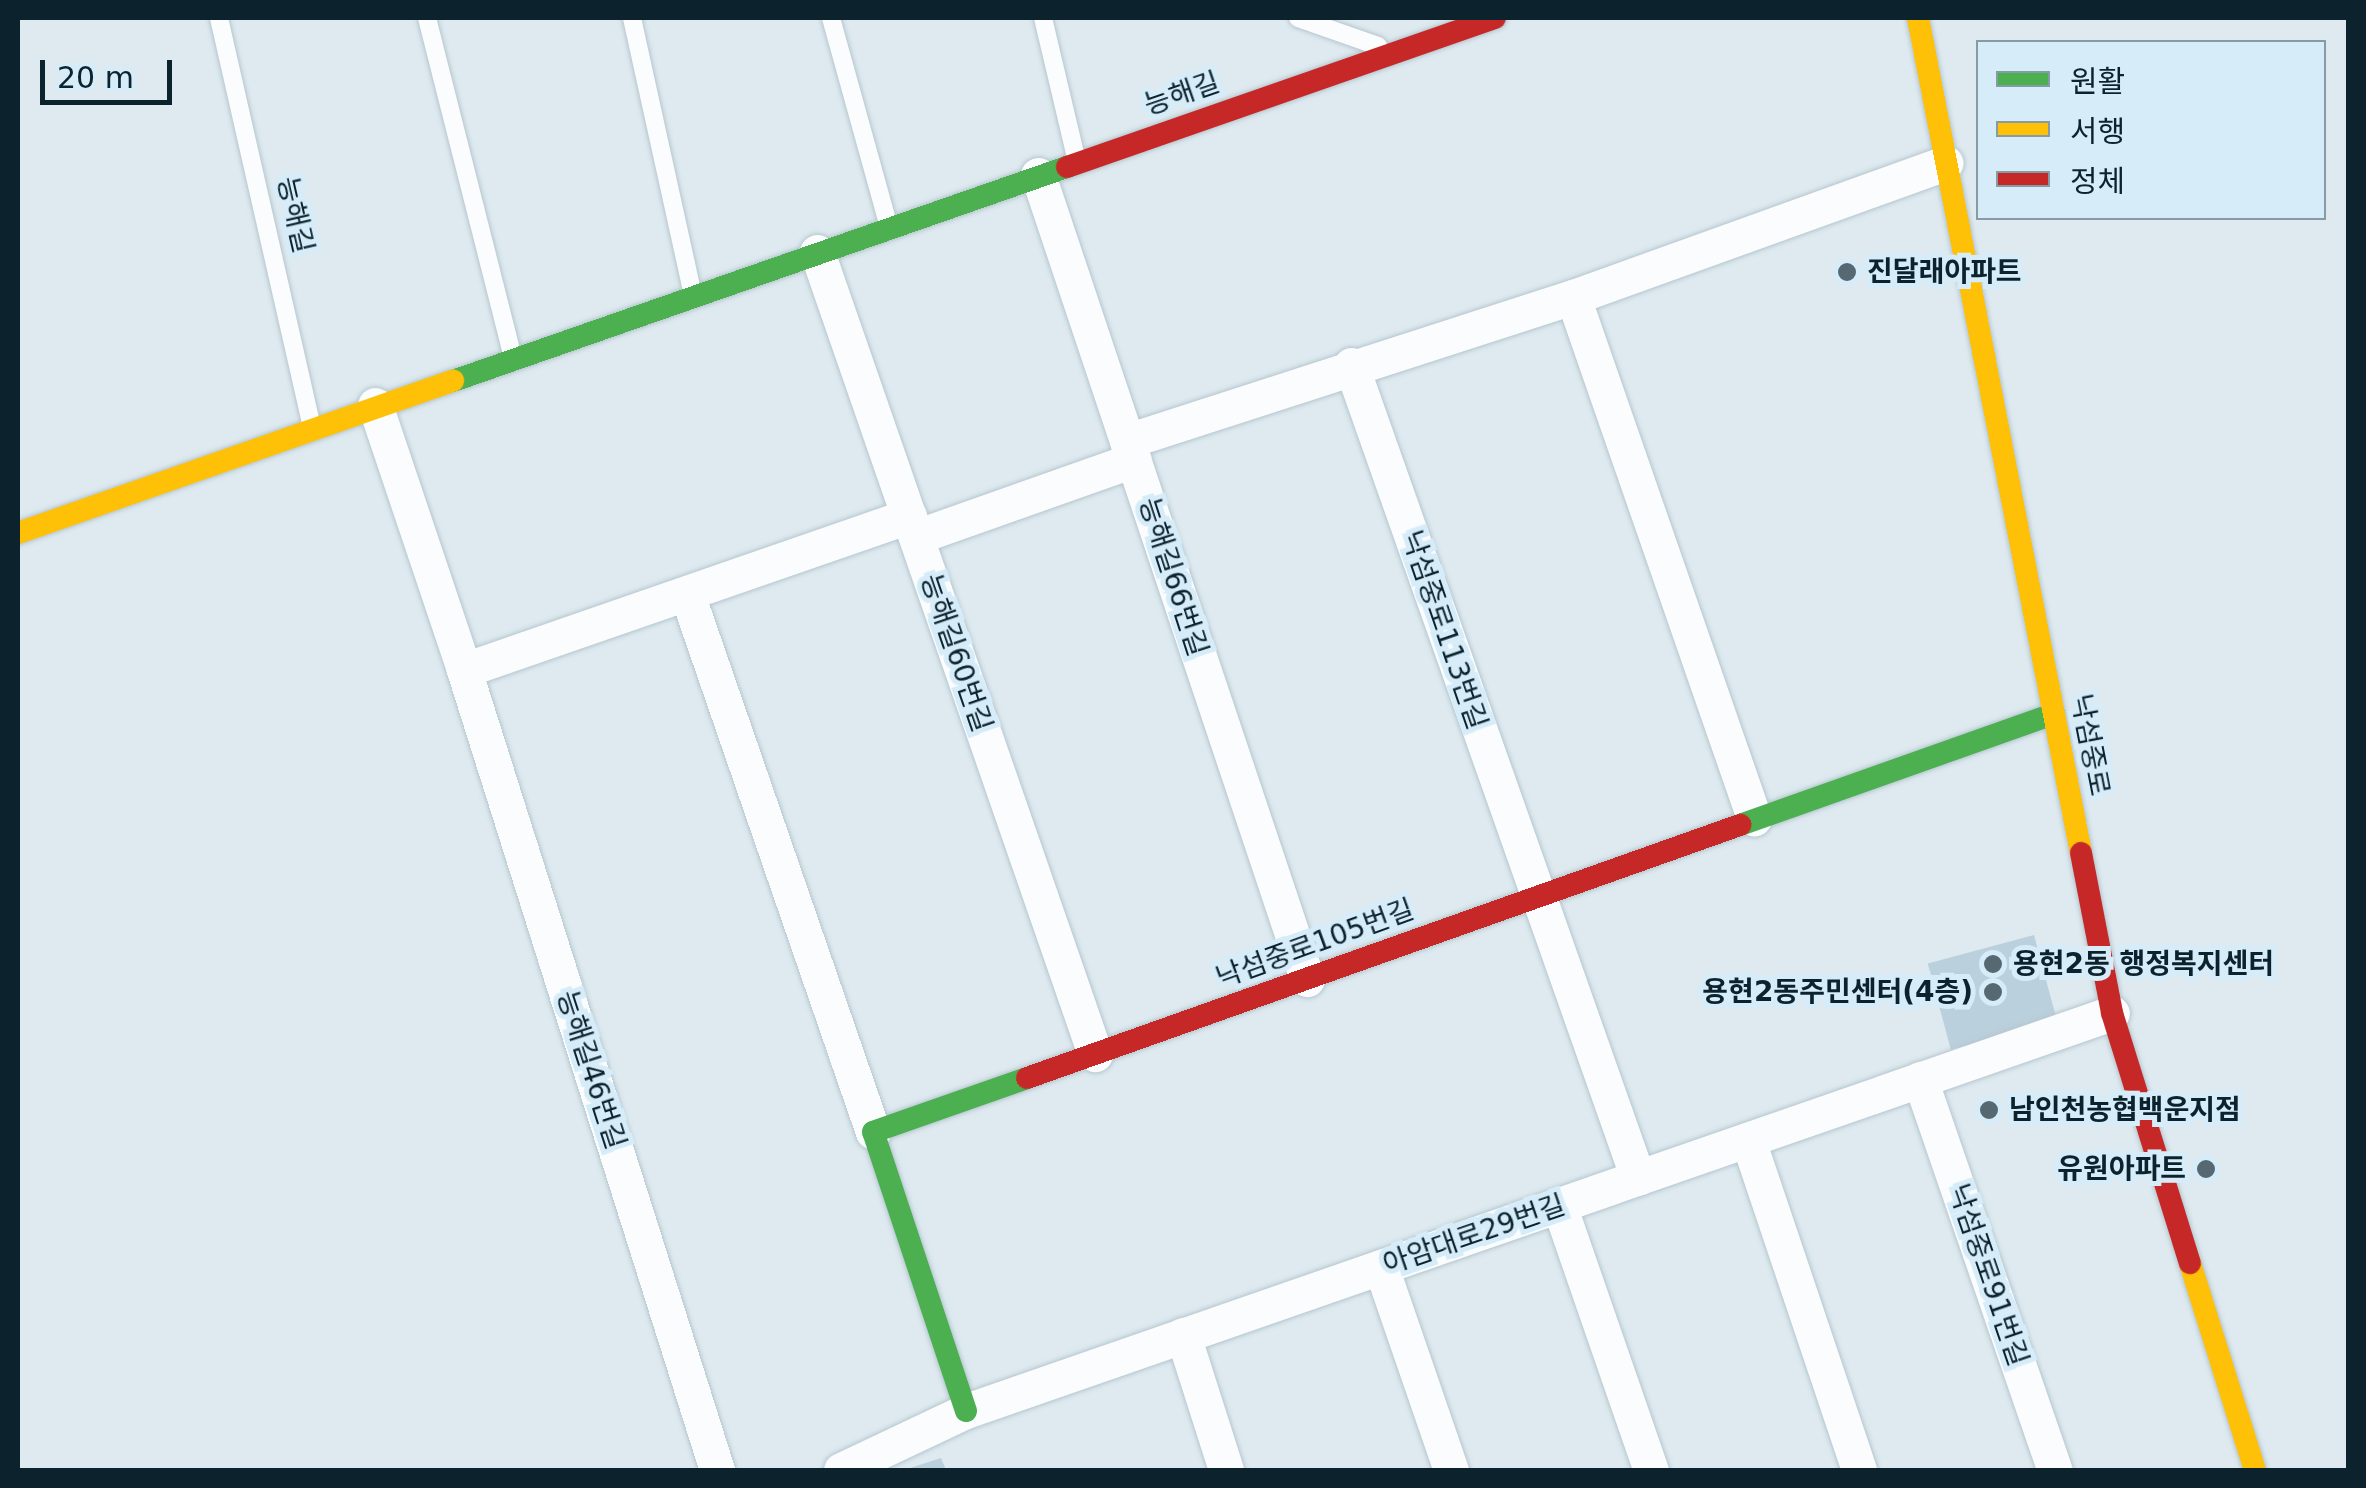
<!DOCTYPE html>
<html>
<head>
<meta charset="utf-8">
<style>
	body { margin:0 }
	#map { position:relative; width:2366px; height:1488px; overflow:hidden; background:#deeaf0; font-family:"DejaVu Sans","Noto Sans KR",sans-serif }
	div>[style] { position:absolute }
	.building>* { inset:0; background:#bad0dc; transform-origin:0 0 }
	.roads { filter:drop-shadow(0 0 2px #b6c6ce) drop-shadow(0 0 2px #b6c6ce) }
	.lane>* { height:18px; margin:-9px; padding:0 9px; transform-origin:9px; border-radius:9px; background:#fafcfd }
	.street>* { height:35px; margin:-17.5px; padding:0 17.5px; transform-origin:17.5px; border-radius:17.5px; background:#fafcfd }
	.fast>* { height:22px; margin:-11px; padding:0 11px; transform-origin:11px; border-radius:11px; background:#4caf50 }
	.slow>* { height:22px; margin:-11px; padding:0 11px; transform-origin:11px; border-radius:11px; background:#ffc107 }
	.jam>* { height:22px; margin:-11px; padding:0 11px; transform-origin:11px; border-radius:11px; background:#c62828 }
	.dots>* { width:28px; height:28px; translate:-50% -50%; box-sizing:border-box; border:5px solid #d6ecf8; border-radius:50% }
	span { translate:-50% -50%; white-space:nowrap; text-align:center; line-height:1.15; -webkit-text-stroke:10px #d6ecf8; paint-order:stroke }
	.street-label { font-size:28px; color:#0c232e }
	.poi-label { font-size:28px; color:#0c232e; font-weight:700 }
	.left { translate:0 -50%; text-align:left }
	.right { translate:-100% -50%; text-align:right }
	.frame { position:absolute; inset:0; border:20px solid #0c232e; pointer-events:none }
	.legend { position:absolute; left:1976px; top:40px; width:350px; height:180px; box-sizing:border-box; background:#d6ecf8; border:2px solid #859ca7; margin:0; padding:12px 18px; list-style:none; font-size:30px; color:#0c232e }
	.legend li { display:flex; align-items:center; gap:20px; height:50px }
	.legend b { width:50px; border:2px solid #859ca7 }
	.scale { position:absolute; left:40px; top:60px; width:132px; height:45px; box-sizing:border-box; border:5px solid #0c232e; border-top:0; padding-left:12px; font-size:30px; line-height:35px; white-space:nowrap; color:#0c232e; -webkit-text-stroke:8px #d6ecf8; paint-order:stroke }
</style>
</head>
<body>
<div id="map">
	<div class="building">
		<i style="left:2034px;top:935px;width:89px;height:110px;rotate:75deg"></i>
		<i style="clip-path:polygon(941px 1458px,946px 1470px,904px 1470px)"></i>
	</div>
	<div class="roads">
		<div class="lane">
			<i style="left:219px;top:18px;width:418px;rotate:77.2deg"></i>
			<i style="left:427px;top:18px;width:350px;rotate:75.8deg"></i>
			<i style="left:632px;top:18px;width:284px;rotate:77.6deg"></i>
			<i style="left:831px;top:18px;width:217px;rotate:74.5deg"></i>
			<i style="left:1043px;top:18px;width:148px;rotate:76.7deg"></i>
			<i style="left:1298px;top:18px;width:85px;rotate:19.3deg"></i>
		</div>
		<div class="street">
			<i style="left:1038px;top:175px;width:848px;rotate:71.5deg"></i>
			<i style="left:817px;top:252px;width:849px;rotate:70.88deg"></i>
			<i style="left:1573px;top:297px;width:552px;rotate:70.84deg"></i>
			<i style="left:1351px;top:365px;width:862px;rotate:70.56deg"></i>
			<i style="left:375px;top:405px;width:280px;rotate:71.4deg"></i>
			<i style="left:464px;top:670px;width:839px;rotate:72.45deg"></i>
			<i style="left:1127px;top:441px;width:469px;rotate:-17.9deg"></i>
			<i style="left:1573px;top:297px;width:396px;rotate:-19.8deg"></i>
			<i style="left:916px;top:537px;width:231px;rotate:-19.5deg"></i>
			<i style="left:687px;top:594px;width:569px;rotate:70.93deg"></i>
			<i style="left:464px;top:670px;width:471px;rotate:-19.1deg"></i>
			<i style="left:1920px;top:1079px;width:414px;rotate:71deg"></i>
			<i style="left:1748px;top:1140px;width:348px;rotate:71.4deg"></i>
			<i style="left:1559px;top:1205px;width:281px;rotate:70.9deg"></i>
			<i style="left:1381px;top:1267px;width:215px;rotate:71deg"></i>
			<i style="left:1183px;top:1335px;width:142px;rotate:72.3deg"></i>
			<i style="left:841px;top:1470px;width:138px;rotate:-25.3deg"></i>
			<i style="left:966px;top:1411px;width:1213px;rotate:-19.15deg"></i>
		</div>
		<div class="fast">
			<i style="left:453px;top:381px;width:650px;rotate:-19.22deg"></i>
			<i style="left:1740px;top:825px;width:333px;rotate:-19.5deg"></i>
			<i style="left:966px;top:1411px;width:294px;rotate:-108.4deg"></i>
			<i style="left:873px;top:1132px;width:163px;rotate:-19.3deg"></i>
		</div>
		<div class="slow">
			<i style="left:1918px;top:18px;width:851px;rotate:78.95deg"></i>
			<i style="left:18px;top:533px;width:461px;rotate:-19.3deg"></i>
			<i style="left:2190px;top:1263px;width:217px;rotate:72.6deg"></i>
		</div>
		<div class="jam">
			<i style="left:1067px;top:167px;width:453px;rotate:-19.2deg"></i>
			<i style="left:2081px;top:853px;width:163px;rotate:79deg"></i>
			<i style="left:2112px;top:1013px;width:262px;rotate:72.7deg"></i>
			<i style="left:1027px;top:1078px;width:757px;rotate:-19.54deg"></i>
		</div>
	</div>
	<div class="dots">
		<i style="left:1847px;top:272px;background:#566972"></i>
		<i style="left:1993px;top:964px;background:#566972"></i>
		<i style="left:1993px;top:992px;background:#566972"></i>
		<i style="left:1989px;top:1110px;background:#566972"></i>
		<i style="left:2206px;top:1169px;background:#566972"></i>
	</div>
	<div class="street-label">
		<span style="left:1182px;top:94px;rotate:-19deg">능해길</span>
		<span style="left:295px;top:215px;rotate:77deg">능해길</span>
		<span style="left:1173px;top:577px;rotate:72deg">능해길66번길</span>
		<span style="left:1444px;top:630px;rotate:71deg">낙섬중로113번길</span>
		<span style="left:956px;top:653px;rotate:71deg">능해길60번길</span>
		<span style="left:2090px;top:745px;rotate:79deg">낙섬중로</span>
		<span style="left:1315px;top:944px;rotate:-20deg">낙섬중로105번길</span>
		<span style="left:591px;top:1070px;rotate:72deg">능해길46번길</span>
		<span style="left:1474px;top:1235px;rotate:-19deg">아암대로29번길</span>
		<span style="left:1988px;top:1275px;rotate:71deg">낙섬중로91번길</span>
	</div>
	<div class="poi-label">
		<span class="left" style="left:1867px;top:272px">진달래아파트</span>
		<span class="left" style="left:2013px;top:964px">용현2동 행정복지센터</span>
		<span class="right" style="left:1973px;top:992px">용현2동주민센터(4층)</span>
		<span class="left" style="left:2009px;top:1110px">남인천농협백운지점</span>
		<span class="right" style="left:2186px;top:1169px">유원아파트</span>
	</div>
	<div class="frame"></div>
	<ul class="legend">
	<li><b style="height:12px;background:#4caf50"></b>원활</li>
	<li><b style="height:12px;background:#ffc107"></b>서행</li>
	<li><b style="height:12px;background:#c62828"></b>정체</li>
	</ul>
	<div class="scale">20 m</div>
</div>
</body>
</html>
